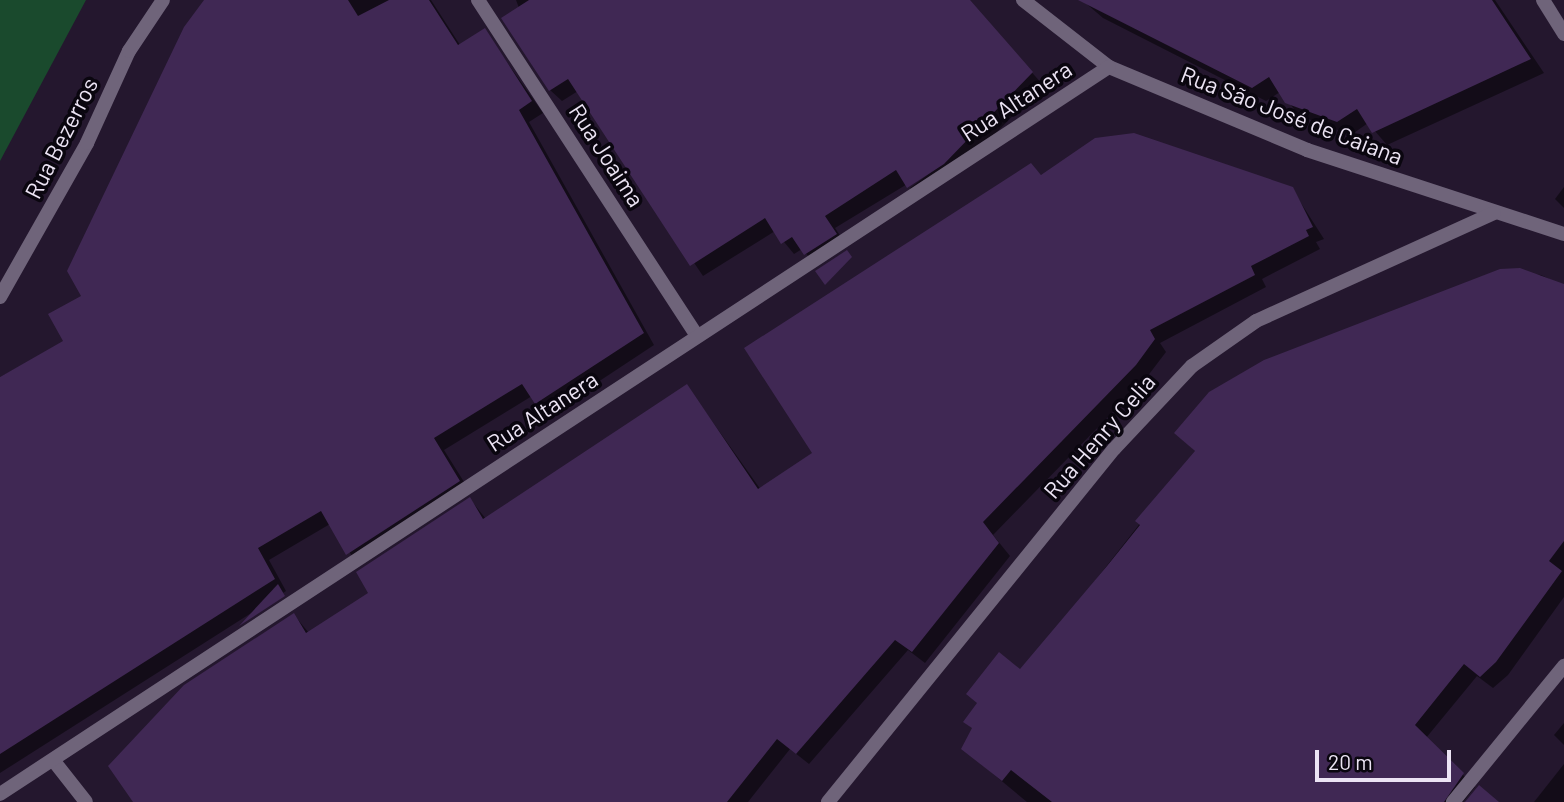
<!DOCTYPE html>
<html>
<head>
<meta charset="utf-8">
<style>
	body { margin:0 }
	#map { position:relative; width:1564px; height:802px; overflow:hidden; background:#24172e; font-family:Barlow,sans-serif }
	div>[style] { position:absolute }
	.green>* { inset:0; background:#1a4a2d }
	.shadow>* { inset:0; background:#0007 }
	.building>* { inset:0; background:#402854 }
	.minor>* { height:14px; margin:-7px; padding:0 7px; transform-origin:7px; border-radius:7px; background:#6f647a }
	.tertiary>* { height:14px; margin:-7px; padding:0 7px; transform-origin:7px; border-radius:7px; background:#6f647a }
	span { translate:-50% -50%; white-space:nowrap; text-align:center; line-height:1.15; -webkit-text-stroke:7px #0a060f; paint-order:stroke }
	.street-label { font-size:23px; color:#ece4f4 }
	.scale { position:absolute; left:1315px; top:750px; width:136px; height:32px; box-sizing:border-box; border:4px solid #ece4f4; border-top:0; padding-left:9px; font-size:21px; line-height:24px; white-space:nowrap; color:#ece4f4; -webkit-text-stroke:5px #0a060f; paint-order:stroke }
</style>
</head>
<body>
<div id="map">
	<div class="green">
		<i style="clip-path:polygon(0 0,86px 0,0 161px)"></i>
	</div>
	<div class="shadow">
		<i style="clip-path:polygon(206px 0,431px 0,460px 45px,484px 30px,543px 113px,529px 122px,654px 345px,548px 415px,532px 396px,444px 450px,471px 493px,359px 566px,330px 524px,269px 560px,286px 591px,0 773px,0 377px,66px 342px)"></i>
		<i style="clip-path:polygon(516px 0,968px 0,1043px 85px,955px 175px,920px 198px,910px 188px,950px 158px,835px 228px,847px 246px,817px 266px,802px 249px,794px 254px,775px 231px,703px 276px,578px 91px,562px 101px,550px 90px)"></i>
		<i style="clip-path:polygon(1082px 0,1495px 0,1544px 73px,1387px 145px,1368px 123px,1351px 135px,1300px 116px,1280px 92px,1266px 101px,1103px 18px)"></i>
		<i style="clip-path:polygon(1031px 165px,1042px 176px,1292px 189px,1324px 239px,1316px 242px,1320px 249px,1262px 279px,1266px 287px,1160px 343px,1166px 352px,1147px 377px,993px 535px,1010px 556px,925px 663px,908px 650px,809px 764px,790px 749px,748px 802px,136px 802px,294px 615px,309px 633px,371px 593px,470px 499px,486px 519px,687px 386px,761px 490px,815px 454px)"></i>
		<i style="clip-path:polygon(1564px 187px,1564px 208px,1555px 199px)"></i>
		<i style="clip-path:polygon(1501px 270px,1541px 275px,1564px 286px,1564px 597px,1508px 675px,1493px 688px,1477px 676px,1426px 738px,1475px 787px,1463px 802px,1027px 802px,963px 749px,1196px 452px,1176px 433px)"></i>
		<i style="clip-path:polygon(1564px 723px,1564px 745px,1554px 735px)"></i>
		<i style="clip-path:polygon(1564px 764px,1564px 802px,1534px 802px)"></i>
	</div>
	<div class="building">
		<i style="clip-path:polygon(204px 0,348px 0,358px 16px,389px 0,429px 0,458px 45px,485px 28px,532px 101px,519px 110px,644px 333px,535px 404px,522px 384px,434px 438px,460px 481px,346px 555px,321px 511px,258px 548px,275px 579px,0 754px,0 377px,63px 341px,48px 314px,81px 296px,67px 271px,184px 27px)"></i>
		<i style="clip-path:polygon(529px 0,970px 0,1033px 72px,944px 164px,907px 188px,896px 170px,825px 216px,837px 234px,804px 255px,792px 237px,781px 244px,765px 218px,690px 266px,568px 79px,549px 91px,501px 18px)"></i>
		<i style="clip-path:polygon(1078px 0,1492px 0,1531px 59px,1372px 133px,1357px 109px,1337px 122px,1285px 103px,1269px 77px,1252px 88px)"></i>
		<i style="clip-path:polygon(1134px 133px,1293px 187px,1313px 227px,1306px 230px,1309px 236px,1251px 266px,1255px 275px,1150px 330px,1155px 339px,1136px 365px,983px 522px,999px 543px,912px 652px,895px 640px,796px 754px,777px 739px,727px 802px,133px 802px,108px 766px,184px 685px,294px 613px,306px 633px,368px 593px,356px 572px,470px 497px,483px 519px,687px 384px,758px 489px,812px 453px,744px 348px,1031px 163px,1041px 175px,1095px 138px)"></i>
		<i style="clip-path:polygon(847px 250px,852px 257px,825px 285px,815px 271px)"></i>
		<i style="clip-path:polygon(1520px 268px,1564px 284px,1564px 541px,1549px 561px,1562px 571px,1496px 662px,1480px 677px,1464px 664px,1415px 725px,1464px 773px,1444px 802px,1052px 802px,1011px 770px,1002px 781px,961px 749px,972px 728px,963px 722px,977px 703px,966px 694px,999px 652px,1020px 669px,1107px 566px,1140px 525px,1135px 521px,1195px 451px,1174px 433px,1209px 392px,1264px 360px,1500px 269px)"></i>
		<i style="clip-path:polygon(278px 584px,285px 596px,239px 626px)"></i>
		<i style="clip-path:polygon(1479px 785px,1499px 802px,1465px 802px)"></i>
	</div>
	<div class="minor">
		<i style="left:478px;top:0;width:401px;rotate:56.9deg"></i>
		<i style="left:1023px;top:0;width:109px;rotate:37.9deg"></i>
		<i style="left:1109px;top:67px;width:215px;rotate:22.7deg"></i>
		<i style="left:1307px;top:150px;width:270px;rotate:18.1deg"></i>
		<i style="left:0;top:297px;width:177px;rotate:-60.5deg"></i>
		<i style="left:87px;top:143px;width:101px;rotate:-65.5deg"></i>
		<i style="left:129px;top:51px;width:61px;rotate:-56.3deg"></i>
		<i style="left:53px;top:760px;width:53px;rotate:51.8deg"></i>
		<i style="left:0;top:794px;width:1326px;rotate:-33.25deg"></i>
		<i style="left:828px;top:802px;width:454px;rotate:-51deg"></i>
		<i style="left:1114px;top:449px;width:114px;rotate:-46.8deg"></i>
		<i style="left:1192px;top:366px;width:78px;rotate:-35.1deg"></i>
		<i style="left:1256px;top:321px;width:261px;rotate:-24.4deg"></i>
	</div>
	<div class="tertiary">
		<i style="left:1543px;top:0;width:40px;rotate:58deg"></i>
		<i style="left:1453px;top:802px;width:176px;rotate:-50.8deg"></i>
	</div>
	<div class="street-label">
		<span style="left:1016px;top:101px;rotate:-33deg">Rua Altanera</span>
		<span style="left:1292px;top:115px;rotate:21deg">Rua São José de Caiana</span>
		<span style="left:61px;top:138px;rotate:-63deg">Rua Bezerros</span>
		<span style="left:607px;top:155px;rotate:57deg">Rua Joaima</span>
		<span style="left:542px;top:411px;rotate:-33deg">Rua Altanera</span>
		<span style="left:1099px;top:436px;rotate:-49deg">Rua Henry Celia</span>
	</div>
	<div class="scale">20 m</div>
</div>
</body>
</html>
